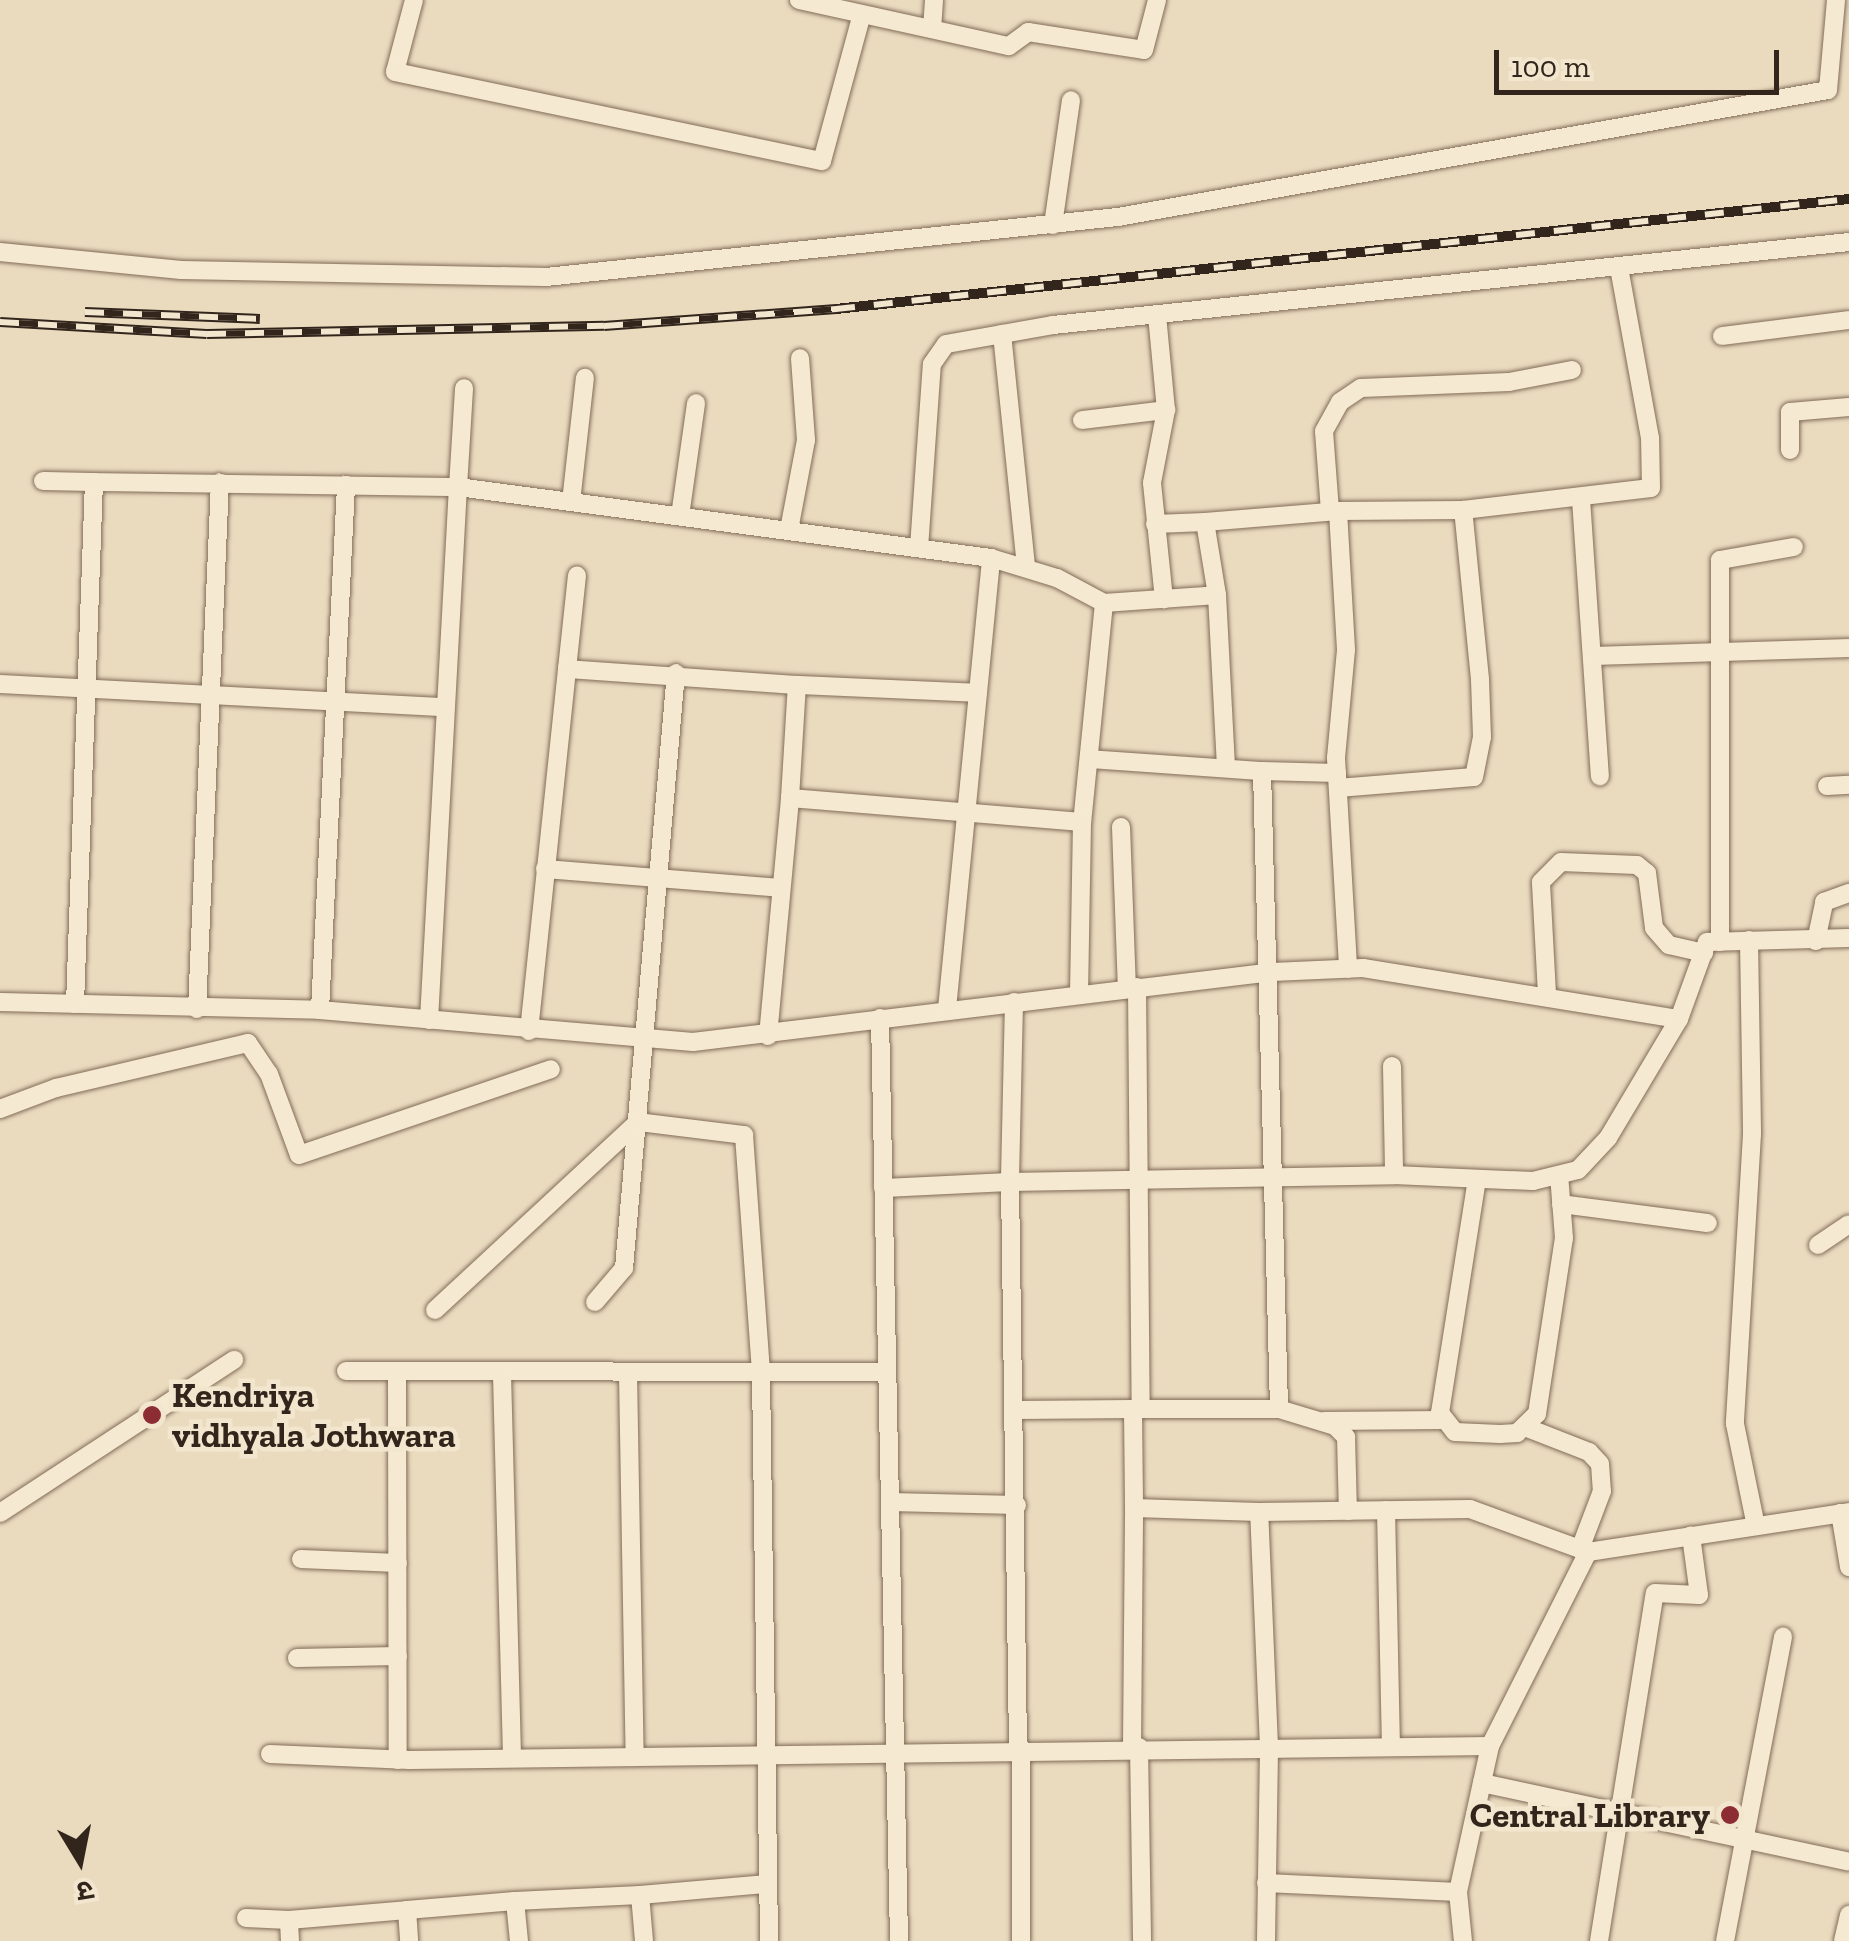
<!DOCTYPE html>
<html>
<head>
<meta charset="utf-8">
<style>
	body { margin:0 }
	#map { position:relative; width:1849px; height:1941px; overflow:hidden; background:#eadbbf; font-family:"Zilla Slab","Noto Sans Devanagari",serif }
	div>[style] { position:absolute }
	.roads { filter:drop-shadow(0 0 2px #826c59) drop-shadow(0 0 2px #826c59) }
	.minor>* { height:18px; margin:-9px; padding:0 9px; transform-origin:9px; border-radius:9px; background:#f6e9d2 }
	.rail>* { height:10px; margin-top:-5px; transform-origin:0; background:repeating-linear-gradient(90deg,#f2e6ce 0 19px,#32261c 0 38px); box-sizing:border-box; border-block:2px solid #32261c }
	.dots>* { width:28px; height:28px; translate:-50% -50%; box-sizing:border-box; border:5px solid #f2e6ce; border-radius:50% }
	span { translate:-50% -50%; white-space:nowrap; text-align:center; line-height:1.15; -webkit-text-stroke:9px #f2e6ce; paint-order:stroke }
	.poi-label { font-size:35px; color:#32261c; font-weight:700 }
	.left { translate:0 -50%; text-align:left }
	.right { translate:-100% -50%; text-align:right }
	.north { position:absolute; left:30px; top:1811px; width:100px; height:100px; -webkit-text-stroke:8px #f2e6ce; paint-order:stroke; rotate:170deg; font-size:28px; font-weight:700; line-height:40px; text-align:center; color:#32261c }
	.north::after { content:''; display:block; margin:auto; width:35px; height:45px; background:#32261c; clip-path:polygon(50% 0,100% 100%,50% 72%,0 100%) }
	.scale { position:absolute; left:1494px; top:50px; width:285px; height:45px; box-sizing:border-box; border:5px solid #32261c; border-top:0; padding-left:12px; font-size:30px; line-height:35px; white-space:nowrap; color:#32261c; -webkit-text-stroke:8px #f2e6ce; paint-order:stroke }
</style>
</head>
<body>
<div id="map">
	<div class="roads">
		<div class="minor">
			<i style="left:414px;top:0;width:74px;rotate:104.8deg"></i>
			<i style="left:395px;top:72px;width:436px;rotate:11.8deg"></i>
			<i style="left:822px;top:161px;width:152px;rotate:-74.8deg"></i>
			<i style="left:799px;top:0;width:215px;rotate:12.4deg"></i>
			<i style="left:1009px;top:46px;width:24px;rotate:-36deg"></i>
			<i style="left:1028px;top:32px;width:117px;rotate:8.8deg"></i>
			<i style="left:1144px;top:50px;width:52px;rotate:-75.4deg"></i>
			<i style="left:932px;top:29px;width:29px;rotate:-86deg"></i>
			<i style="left:1053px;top:225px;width:126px;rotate:-81.8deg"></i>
			<i style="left:0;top:252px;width:182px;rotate:5.7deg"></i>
			<i style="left:181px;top:270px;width:365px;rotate:1.1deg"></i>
			<i style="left:546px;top:277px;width:575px;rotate:-5.99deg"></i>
			<i style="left:1118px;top:217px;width:721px;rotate:-10.14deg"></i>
			<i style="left:1828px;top:90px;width:90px;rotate:-84.9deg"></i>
			<i style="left:1157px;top:315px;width:95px;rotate:84.6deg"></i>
			<i style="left:1166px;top:410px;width:74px;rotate:100.9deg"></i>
			<i style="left:1152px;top:483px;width:117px;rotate:84.1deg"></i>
			<i style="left:1002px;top:334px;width:235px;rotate:84.1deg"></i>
			<i style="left:1722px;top:336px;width:128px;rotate:-7.2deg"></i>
			<i style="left:1082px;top:420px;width:85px;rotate:-6.8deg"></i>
			<i style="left:1790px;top:450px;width:38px;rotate:-90deg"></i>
			<i style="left:1790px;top:412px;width:59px;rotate:-4.8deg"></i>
			<i style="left:43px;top:481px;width:51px;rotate:1.1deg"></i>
			<i style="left:1581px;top:499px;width:278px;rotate:86.1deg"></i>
			<i style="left:571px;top:502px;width:125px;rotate:-83.6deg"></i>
			<i style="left:1330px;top:511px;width:80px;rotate:-94.3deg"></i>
			<i style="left:1324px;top:431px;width:33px;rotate:-61deg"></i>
			<i style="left:1340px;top:402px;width:25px;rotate:-34deg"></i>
			<i style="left:1361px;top:388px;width:148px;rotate:-2.3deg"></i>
			<i style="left:1509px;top:382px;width:64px;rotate:-10.8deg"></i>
			<i style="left:1338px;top:511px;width:139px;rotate:86.7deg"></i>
			<i style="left:1346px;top:650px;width:108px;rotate:95.3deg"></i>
			<i style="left:1336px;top:758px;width:211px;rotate:86.7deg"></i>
			<i style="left:680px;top:516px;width:114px;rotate:-81.9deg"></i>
			<i style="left:1155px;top:524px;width:50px;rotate:-2.3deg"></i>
			<i style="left:789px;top:530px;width:92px;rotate:-79.3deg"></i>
			<i style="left:806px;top:440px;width:82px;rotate:-94.2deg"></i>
			<i style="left:919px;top:548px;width:184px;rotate:-86deg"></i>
			<i style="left:932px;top:364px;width:24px;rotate:-55deg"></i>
			<i style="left:946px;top:344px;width:109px;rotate:-10.1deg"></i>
			<i style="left:1053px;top:325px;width:800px;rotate:-5.95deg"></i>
			<i style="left:1217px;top:595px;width:74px;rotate:-99.3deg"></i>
			<i style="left:1205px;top:522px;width:133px;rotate:-4.7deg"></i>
			<i style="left:1338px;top:511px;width:125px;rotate:-0.5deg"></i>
			<i style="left:1463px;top:510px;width:189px;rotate:-6.7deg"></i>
			<i style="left:1651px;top:488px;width:50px;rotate:-91.1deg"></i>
			<i style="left:1650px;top:438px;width:173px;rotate:-100.3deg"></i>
			<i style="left:1104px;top:603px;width:113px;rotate:-4deg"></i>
			<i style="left:1217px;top:595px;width:173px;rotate:87deg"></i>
			<i style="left:1594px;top:656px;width:255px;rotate:-1.8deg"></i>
			<i style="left:567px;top:669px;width:94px;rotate:-83.9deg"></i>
			<i style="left:0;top:684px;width:446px;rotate:3deg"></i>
			<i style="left:1089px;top:759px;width:173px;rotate:4deg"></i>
			<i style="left:1262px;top:771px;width:638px;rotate:88.47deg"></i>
			<i style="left:1262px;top:771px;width:75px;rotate:1.5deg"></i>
			<i style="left:1827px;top:786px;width:22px;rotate:-3deg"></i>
			<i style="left:1338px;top:788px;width:136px;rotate:-4.6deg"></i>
			<i style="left:1474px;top:777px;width:41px;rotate:-78.7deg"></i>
			<i style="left:1482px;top:737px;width:58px;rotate:-92deg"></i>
			<i style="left:1480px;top:679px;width:170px;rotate:-95.7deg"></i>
			<i style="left:790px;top:798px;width:113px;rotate:-86.5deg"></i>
			<i style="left:797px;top:685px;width:181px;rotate:2.5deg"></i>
			<i style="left:1121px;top:827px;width:162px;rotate:87.9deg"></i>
			<i style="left:545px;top:869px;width:236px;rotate:4.6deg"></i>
			<i style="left:1749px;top:940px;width:194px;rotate:89.1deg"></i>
			<i style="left:1752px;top:1134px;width:290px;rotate:93.4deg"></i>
			<i style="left:1735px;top:1424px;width:104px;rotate:78.4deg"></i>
			<i style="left:1816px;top:941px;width:40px;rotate:-78deg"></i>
			<i style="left:1824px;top:902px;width:27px;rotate:-20deg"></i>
			<i style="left:1720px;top:942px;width:382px;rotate:-90deg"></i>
			<i style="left:1720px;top:560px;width:75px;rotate:-10deg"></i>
			<i style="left:1137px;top:987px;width:422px;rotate:89.5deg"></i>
			<i style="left:1547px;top:994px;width:112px;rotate:-93.1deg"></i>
			<i style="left:1541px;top:882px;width:28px;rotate:-45deg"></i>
			<i style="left:1561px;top:862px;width:76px;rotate:2.3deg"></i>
			<i style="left:1637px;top:865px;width:13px;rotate:39deg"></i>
			<i style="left:1647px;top:873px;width:55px;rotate:82.7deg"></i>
			<i style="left:1654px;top:928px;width:23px;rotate:49deg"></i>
			<i style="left:1669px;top:945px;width:36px;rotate:13deg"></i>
			<i style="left:0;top:1002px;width:320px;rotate:1.4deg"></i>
			<i style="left:320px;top:1010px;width:374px;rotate:4.9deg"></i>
			<i style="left:693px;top:1042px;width:583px;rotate:-6.89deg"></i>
			<i style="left:1272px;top:972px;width:91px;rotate:-2.5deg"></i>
			<i style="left:1363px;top:968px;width:320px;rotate:9.2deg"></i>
			<i style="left:1014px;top:1002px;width:180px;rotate:91.3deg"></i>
			<i style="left:1010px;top:1182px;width:384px;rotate:-1deg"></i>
			<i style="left:1394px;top:1175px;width:139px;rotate:2.5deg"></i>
			<i style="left:1533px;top:1181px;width:46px;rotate:-13.7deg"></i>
			<i style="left:1578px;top:1170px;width:44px;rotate:-46.8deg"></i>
			<i style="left:1608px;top:1138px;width:139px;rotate:-59.2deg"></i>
			<i style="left:1679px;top:1019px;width:82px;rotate:-70deg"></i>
			<i style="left:1707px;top:942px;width:142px;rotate:-1.6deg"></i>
			<i style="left:75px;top:1004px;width:522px;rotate:-87.92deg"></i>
			<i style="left:94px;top:482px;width:364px;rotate:0.8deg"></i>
			<i style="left:458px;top:487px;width:99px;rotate:-86.5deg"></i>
			<i style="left:197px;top:1009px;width:527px;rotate:-87.5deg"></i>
			<i style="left:947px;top:1009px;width:453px;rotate:-84.4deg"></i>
			<i style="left:991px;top:558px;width:69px;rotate:16.9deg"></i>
			<i style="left:1057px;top:578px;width:53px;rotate:28deg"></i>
			<i style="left:1104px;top:603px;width:220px;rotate:95.7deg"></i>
			<i style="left:320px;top:1010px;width:526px;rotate:-87.16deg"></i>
			<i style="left:880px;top:1018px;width:923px;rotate:88.82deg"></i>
			<i style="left:429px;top:1020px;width:534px;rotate:-86.89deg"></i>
			<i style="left:458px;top:487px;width:538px;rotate:7.59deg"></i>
			<i style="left:529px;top:1031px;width:364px;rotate:-84deg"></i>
			<i style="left:567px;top:669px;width:231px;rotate:4deg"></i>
			<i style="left:768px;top:1036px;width:239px;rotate:-84.7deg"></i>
			<i style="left:790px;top:798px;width:293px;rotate:4.7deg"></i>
			<i style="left:1082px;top:822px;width:172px;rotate:91deg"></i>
			<i style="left:1392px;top:1066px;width:109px;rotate:88.9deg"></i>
			<i style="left:0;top:1109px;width:60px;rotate:-20.6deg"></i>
			<i style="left:56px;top:1088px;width:197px;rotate:-13.2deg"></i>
			<i style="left:248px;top:1043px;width:37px;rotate:56deg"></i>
			<i style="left:269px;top:1074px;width:86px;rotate:69.7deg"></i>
			<i style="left:299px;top:1155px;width:266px;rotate:-18.8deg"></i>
			<i style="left:1477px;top:1179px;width:237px;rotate:99deg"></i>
			<i style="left:1440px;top:1413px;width:24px;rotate:52deg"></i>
			<i style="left:1455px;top:1432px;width:45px;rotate:2.5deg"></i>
			<i style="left:1500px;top:1434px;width:17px;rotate:-3deg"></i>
			<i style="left:1517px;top:1433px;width:28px;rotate:-44deg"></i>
			<i style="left:1537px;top:1414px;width:178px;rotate:-81.3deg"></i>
			<i style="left:1564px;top:1238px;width:63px;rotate:-94.5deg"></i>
			<i style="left:883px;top:1188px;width:127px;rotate:-2.7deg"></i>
			<i style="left:1010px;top:1182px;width:566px;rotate:89.19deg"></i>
			<i style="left:1561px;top:1204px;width:148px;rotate:7.4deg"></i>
			<i style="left:1818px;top:1245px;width:37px;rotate:-34deg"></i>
			<i style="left:595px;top:1302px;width:45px;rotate:-49.5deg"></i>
			<i style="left:624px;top:1268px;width:597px;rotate:-85.01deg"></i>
			<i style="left:435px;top:1310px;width:277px;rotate:-42.8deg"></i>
			<i style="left:638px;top:1122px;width:107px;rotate:7deg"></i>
			<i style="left:744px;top:1135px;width:239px;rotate:85.9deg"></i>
			<i style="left:761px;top:1373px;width:568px;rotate:89.19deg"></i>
			<i style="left:346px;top:1371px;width:541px;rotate:0.11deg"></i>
			<i style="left:397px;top:1374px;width:386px;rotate:89.9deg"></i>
			<i style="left:502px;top:1374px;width:384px;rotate:88.5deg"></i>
			<i style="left:628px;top:1374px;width:382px;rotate:89deg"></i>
			<i style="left:1133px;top:1409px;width:146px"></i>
			<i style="left:1279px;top:1409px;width:59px;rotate:16.9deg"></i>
			<i style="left:1335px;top:1426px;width:16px;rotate:45deg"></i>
			<i style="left:1346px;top:1437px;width:74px;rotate:88.5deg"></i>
			<i style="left:1016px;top:1410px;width:117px;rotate:-0.5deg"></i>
			<i style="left:1133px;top:1409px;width:99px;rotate:89.4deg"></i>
			<i style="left:1324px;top:1421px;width:119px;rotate:-0.5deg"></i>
			<i style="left:1525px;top:1427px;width:69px;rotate:21.3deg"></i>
			<i style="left:1589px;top:1452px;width:16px;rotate:47deg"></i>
			<i style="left:1600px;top:1464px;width:27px;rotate:86deg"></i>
			<i style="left:1602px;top:1491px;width:62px;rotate:110.8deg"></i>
			<i style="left:890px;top:1502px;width:127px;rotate:1.4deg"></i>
			<i style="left:1386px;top:1510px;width:236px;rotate:88.8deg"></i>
			<i style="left:0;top:1513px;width:280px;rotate:-33.2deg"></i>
			<i style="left:1840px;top:1513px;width:55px;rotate:80.5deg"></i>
			<i style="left:301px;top:1559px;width:97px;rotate:2.4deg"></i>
			<i style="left:297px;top:1658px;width:101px;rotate:-1.1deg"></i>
			<i style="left:1490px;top:1746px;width:217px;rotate:-63.2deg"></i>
			<i style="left:1588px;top:1552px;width:264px;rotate:-8.7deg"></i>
			<i style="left:1132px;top:1747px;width:239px;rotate:-89.5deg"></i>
			<i style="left:1134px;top:1508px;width:125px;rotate:1.8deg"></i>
			<i style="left:1139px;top:1747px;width:194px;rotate:89.1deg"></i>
			<i style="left:270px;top:1754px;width:140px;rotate:2.5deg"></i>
			<i style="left:410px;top:1760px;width:1080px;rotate:-0.74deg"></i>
			<i style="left:1490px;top:1746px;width:149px;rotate:102.4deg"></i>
			<i style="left:1482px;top:1783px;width:375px;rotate:12.1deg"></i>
			<i style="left:1266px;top:1883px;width:192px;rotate:2.7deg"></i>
			<i style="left:1458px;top:1892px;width:49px;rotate:84.2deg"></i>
			<i style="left:640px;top:1895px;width:125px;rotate:-5deg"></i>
			<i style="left:515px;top:1901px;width:125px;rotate:-2.7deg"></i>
			<i style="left:640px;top:1895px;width:46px;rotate:85deg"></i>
			<i style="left:407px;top:1910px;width:108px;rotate:-4.8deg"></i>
			<i style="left:515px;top:1901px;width:40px;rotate:84.3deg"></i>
			<i style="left:246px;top:1918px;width:43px;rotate:2.7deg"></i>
			<i style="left:290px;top:1941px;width:21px;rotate:-93deg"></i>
			<i style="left:289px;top:1920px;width:118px;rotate:-4.8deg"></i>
			<i style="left:407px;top:1910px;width:31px;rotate:86deg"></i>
			<i style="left:1021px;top:1941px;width:193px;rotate:-90deg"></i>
			<i style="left:1266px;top:1941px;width:194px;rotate:-89.1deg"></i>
			<i style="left:1269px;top:1747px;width:235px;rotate:-92.4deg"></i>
			<i style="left:1259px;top:1512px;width:211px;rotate:-0.8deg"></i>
			<i style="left:1470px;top:1509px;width:126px;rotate:20deg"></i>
			<i style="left:1599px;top:1941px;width:352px;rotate:-80.9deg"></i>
			<i style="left:1655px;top:1593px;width:44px;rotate:2.6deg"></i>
			<i style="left:1699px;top:1595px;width:60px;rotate:-97.7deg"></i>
			<i style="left:1725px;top:1941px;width:310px;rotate:-79.2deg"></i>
			<i style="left:1843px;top:1941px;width:27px;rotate:-77deg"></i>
		</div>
	</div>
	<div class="rail">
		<i style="left:85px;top:312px;width:175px;rotate:2.3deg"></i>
		<i style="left:0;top:322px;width:207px;rotate:3.3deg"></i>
		<i style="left:207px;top:334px;width:397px;rotate:-1.2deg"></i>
		<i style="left:604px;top:326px;width:233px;rotate:-4.2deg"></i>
		<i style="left:836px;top:309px;width:1019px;rotate:-6.2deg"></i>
	</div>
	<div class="dots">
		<i style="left:152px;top:1415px;background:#8c2d33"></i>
		<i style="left:1730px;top:1815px;background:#8c2d33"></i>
	</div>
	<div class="poi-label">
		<span class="left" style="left:172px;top:1415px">Kendriya<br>vidhyala Jothwara</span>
		<span class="right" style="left:1710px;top:1815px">Central Library</span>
	</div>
	<div class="north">उ</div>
	<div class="scale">100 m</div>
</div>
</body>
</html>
